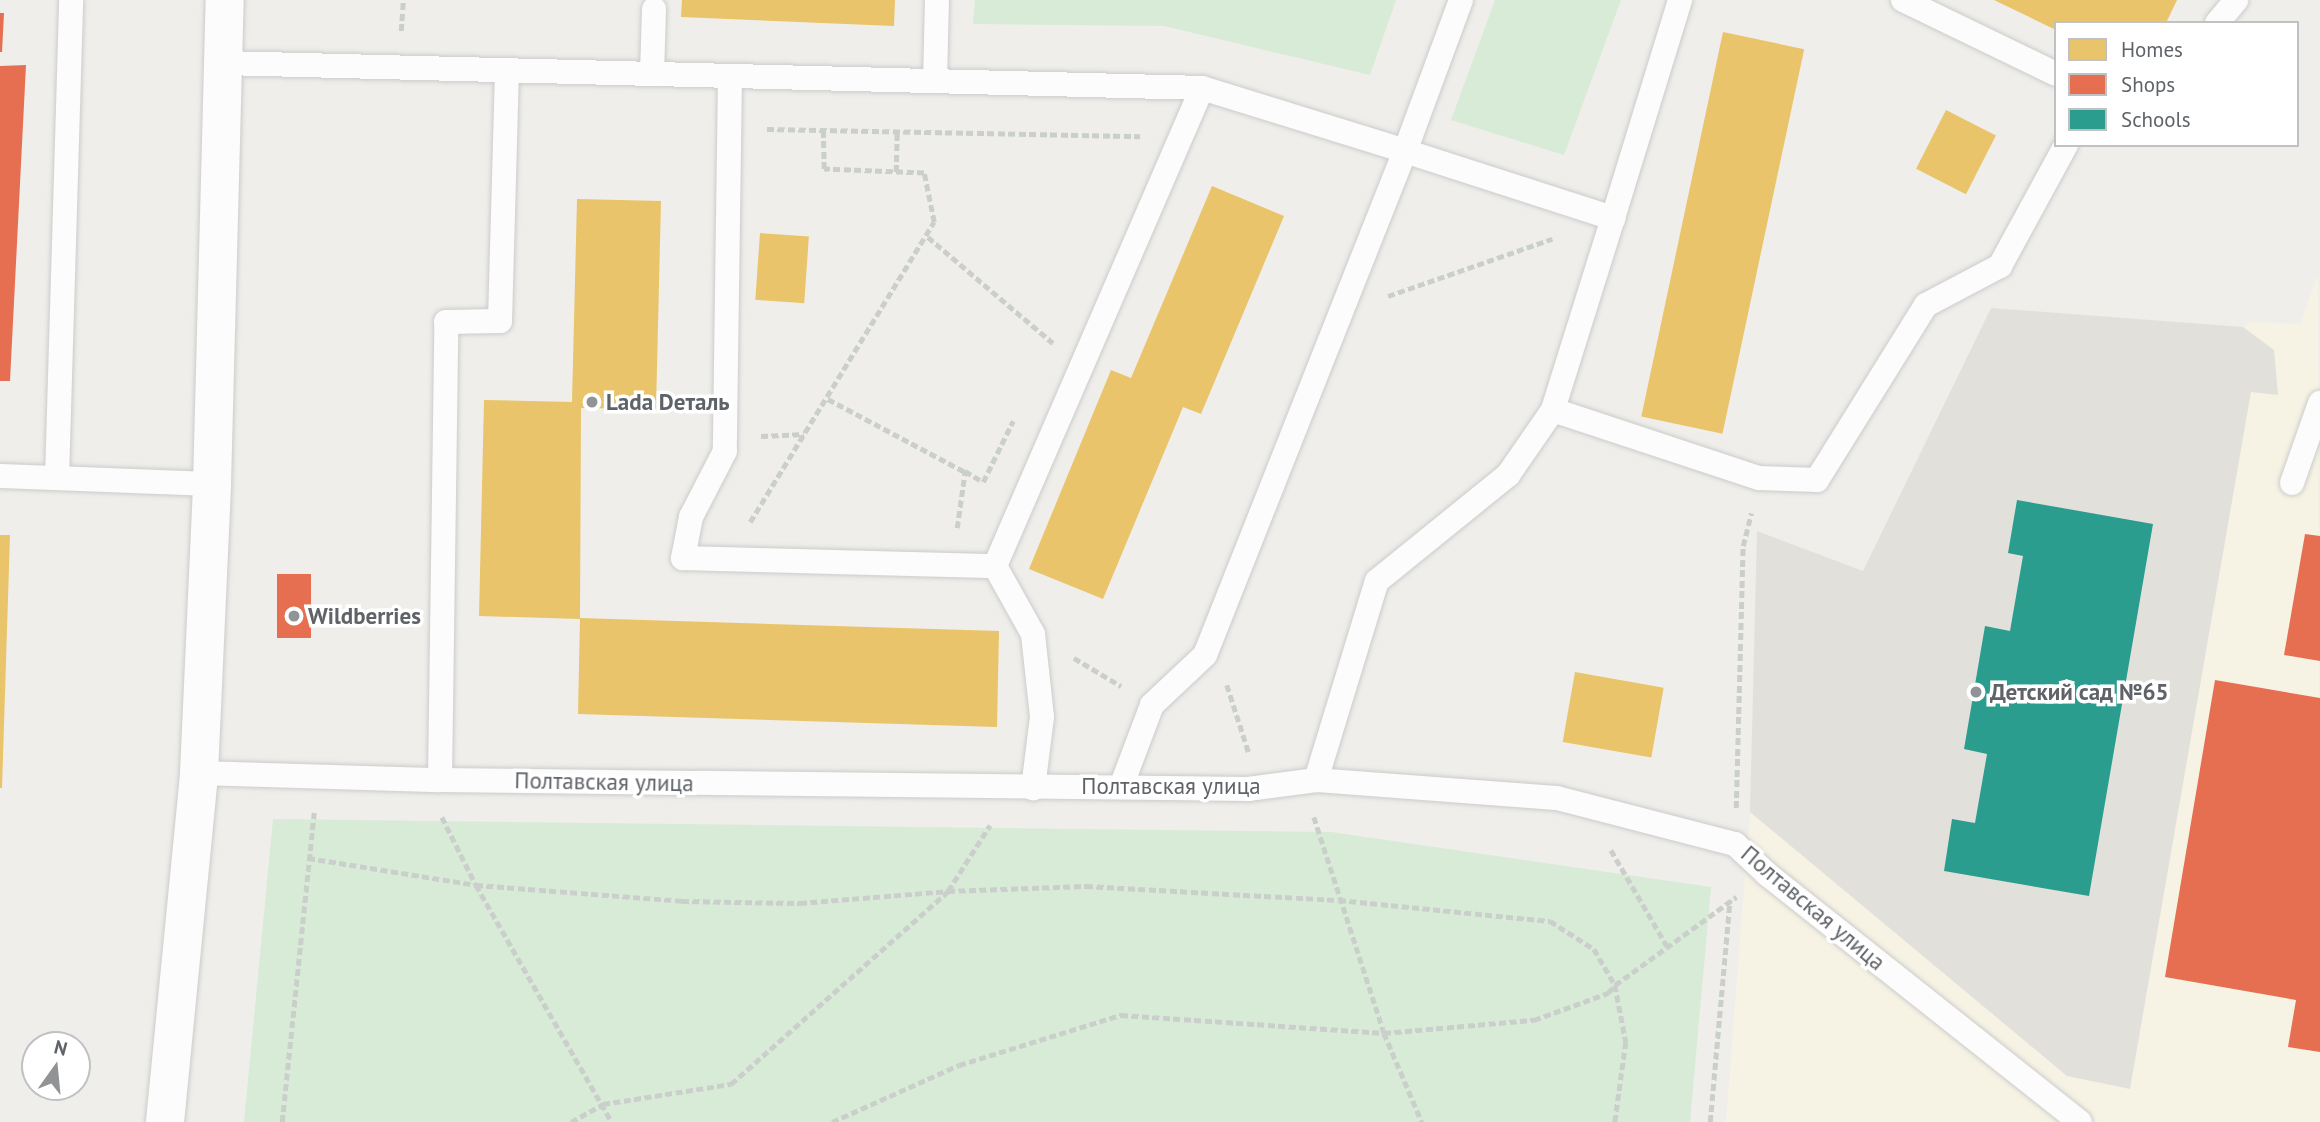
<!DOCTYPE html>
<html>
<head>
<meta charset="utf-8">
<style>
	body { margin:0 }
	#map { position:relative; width:2320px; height:1122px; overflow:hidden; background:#efeeea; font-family:"PT Sans",sans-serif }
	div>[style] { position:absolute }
	.commercial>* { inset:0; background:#f7f3e4 }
	.education>* { inset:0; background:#e2e0da }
	.green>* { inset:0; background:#d8ebd6 }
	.homes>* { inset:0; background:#e9c46a; transform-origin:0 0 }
	.shops>* { inset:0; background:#e76f51; transform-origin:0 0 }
	.schools>* { inset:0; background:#2a9d8f }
	.path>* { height:4.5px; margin-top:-2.25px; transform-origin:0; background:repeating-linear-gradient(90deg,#cacfcc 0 7px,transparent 0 10.5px) }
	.roads { filter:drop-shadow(0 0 2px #cbcccc) drop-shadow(0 0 2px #cbcccc) }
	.lane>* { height:24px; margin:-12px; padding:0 12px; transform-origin:12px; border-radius:12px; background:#fdfcfc }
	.secondary>* { height:38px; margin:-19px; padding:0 19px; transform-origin:19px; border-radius:19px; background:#fdfcfc }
	.dots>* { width:19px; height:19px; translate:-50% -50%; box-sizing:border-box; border:4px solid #fff; border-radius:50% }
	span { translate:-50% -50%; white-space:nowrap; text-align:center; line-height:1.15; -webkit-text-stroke:7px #fff; paint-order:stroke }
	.poi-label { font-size:23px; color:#5f6368; font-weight:700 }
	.left { translate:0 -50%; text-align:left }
	.street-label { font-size:23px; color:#5f6368 }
	.legend { position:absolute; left:2054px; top:21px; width:245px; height:126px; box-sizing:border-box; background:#fff; border:2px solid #bfc1c3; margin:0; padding:9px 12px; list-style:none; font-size:21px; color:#5f6368 }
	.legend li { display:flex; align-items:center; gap:14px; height:35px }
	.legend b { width:35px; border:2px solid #bfc1c3 }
	.north { position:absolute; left:21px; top:1031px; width:70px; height:70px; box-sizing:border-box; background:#fff; border:2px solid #bfc1c3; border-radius:50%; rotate:15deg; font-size:19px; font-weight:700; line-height:28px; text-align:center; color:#5f6368 }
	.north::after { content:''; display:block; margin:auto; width:24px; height:32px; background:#919496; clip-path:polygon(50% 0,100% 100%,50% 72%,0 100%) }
</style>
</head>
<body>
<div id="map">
	<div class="commercial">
		<i style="clip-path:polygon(2318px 275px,2320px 1122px,1726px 1122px,1750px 812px,2067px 1076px,2251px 391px,2278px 395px,2274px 350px,2243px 327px,2251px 322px,2300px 324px)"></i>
	</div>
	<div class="education">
		<i style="clip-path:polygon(1991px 308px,2243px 327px,2274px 350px,2278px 395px,2251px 392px,2130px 1089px,2067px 1076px,1750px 812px,1757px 531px,1863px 571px)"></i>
	</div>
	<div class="green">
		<i style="clip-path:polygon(975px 0,1396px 0,1370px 75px,1164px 26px,973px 24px)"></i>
		<i style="clip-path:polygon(1495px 0,1621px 0,1564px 155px,1451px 120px)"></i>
		<i style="clip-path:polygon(273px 819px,1331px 832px,1711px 887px,1690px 1122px,244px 1122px)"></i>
	</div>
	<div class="homes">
		<i style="clip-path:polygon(682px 0,895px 0,894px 26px,681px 17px)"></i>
		<i style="clip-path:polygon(1994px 0,2177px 0,2166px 23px,2056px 23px,2056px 30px)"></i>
		<i style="left:1723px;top:32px;width:83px;height:393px;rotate:12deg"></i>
		<i style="left:1946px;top:110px;width:56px;height:66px;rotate:27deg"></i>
		<i style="clip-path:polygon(1212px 186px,1284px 216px,1201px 414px,1183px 407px,1103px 599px,1029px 569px,1111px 370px,1131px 378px)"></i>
		<i style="clip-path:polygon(577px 199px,661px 201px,656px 409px,581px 408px,580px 618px,999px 631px,997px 727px,578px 714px,580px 619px,479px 616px,484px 400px,572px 402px)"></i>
		<i style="left:760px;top:233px;width:49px;height:67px;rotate:4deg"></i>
		<i style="clip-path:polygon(0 535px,10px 535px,2px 788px,0 788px)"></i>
		<i style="left:1575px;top:672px;width:90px;height:71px;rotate:10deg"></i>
	</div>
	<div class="shops">
		<i style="clip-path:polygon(0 13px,4px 13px,2px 52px,0 52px)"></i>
		<i style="clip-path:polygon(26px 65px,10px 381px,0 381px,0 66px)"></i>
		<i style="clip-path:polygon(2305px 534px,2320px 536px,2320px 661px,2284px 655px)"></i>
		<i style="left:277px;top:574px;width:34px;height:64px"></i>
		<i style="clip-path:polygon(2215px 680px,2320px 698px,2320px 1052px,2288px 1047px,2296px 1000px,2165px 977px)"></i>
	</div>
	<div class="schools">
		<i style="clip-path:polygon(2017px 500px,2153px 524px,2089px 896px,1944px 871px,1952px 819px,1975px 823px,1987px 754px,1964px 749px,1985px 626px,2010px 631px,2023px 556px,2008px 553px)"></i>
	</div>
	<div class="path">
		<i style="left:401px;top:31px;width:31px;rotate:-86deg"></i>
		<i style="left:767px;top:129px;width:373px;rotate:1.1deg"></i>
		<i style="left:896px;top:172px;width:40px;rotate:-88.6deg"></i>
		<i style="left:928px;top:237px;width:164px;rotate:40.3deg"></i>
		<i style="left:1388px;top:296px;width:174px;rotate:-19.2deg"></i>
		<i style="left:828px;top:399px;width:157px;rotate:28deg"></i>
		<i style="left:761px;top:436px;width:43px;rotate:-2.7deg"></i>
		<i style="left:750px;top:522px;width:352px;rotate:-58.5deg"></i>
		<i style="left:934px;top:222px;width:50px;rotate:-101.5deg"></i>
		<i style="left:924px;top:173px;width:100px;rotate:-177.7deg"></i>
		<i style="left:824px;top:169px;width:40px;rotate:-91.4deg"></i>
		<i style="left:957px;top:528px;width:58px;rotate:-82deg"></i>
		<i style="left:965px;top:471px;width:21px;rotate:31deg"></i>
		<i style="left:983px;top:482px;width:68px;rotate:-63.8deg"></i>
		<i style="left:1074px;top:658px;width:55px;rotate:30.8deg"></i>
		<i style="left:1227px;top:685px;width:71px;rotate:72.1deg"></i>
		<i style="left:1736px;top:808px;width:262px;rotate:-88.5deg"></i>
		<i style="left:1743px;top:546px;width:34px;rotate:-76deg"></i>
		<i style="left:442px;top:817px;width:76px;rotate:63.4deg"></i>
		<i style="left:476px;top:885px;width:273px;rotate:60.2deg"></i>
		<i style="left:1314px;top:817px;width:227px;rotate:72deg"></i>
		<i style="left:1384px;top:1033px;width:97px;rotate:66.9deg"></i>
		<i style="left:1611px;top:850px;width:111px;rotate:59.7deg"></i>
		<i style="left:308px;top:858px;width:170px;rotate:9.1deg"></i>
		<i style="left:476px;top:885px;width:207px;rotate:4.4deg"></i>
		<i style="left:682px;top:901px;width:118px;rotate:1deg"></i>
		<i style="left:800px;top:903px;width:148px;rotate:-4.6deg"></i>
		<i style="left:948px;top:891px;width:138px;rotate:-2.1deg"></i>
		<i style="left:1086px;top:886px;width:253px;rotate:3.2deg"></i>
		<i style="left:1339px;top:900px;width:212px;rotate:5.7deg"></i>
		<i style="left:1550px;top:921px;width:52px;rotate:32.5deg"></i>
		<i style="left:1594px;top:949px;width:42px;rotate:59.7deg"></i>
		<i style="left:1615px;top:985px;width:58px;rotate:79.1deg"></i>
		<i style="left:1626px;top:1042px;width:81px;rotate:97.8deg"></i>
		<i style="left:282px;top:1122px;width:311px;rotate:-84.1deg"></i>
		<i style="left:571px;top:1122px;width:37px;rotate:-29deg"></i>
		<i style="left:603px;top:1104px;width:130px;rotate:-8.9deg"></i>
		<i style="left:731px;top:1084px;width:290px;rotate:-41.6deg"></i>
		<i style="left:948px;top:891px;width:78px;rotate:-57.5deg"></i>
		<i style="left:832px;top:1122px;width:139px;rotate:-24.2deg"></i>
		<i style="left:959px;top:1065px;width:170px;rotate:-17.2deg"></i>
		<i style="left:1121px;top:1015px;width:264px;rotate:3.9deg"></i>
		<i style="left:1384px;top:1033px;width:151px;rotate:-5deg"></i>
		<i style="left:1534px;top:1020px;width:79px;rotate:-20deg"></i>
		<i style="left:1608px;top:993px;width:11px;rotate:-49deg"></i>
		<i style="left:1615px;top:985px;width:150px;rotate:-36deg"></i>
		<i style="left:1710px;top:1122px;width:223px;rotate:-84.9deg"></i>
	</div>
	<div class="roads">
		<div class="lane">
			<i style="left:1461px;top:0;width:161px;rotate:110.3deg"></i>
			<i style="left:1405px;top:151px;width:219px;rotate:17.9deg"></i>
			<i style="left:1613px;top:218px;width:201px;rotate:107.4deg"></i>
			<i style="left:1553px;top:410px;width:217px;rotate:18.3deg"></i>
			<i style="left:1759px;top:478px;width:58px;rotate:2deg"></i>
			<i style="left:1817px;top:480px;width:206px;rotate:-58.1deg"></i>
			<i style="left:1926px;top:305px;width:84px;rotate:-27.8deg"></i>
			<i style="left:2000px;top:266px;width:138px;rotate:-61.4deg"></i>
			<i style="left:1903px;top:0;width:170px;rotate:25.8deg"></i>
			<i style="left:2217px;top:23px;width:30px;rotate:-50deg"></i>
			<i style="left:223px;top:63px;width:979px;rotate:1.46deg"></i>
			<i style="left:1202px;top:88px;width:213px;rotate:17.2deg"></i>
			<i style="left:1405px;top:151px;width:542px;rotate:111.64deg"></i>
			<i style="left:1205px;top:655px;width:73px;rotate:136.7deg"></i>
			<i style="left:1152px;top:705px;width:88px;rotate:110.7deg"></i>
			<i style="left:652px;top:74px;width:65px;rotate:-88.2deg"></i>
			<i style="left:730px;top:76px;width:375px;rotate:90.8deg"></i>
			<i style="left:725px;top:451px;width:74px;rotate:117.3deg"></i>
			<i style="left:691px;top:517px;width:42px;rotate:101deg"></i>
			<i style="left:683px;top:558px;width:312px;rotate:1.5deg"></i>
			<i style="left:935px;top:81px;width:81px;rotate:-88.6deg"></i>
			<i style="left:1613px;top:218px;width:228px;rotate:-72.9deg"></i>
			<i style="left:0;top:476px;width:212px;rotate:2.2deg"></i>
			<i style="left:57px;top:478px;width:478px;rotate:-88.3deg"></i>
			<i style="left:2292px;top:483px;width:85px;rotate:-70.7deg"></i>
			<i style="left:995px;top:566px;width:521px;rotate:-66.58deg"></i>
			<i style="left:995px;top:566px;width:78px;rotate:60.8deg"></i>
			<i style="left:1033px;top:634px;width:83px;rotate:83.8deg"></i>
			<i style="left:1042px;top:717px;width:72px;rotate:97.2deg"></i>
			<i style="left:199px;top:773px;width:241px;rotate:1.7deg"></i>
			<i style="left:440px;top:780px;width:808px;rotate:0.64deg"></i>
			<i style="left:1248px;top:789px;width:69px;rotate:-7.5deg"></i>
			<i style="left:1316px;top:780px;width:242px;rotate:4.3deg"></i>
			<i style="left:1557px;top:798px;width:184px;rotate:14.5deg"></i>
			<i style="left:1735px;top:844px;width:44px;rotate:43.2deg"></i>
			<i style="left:1767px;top:874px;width:399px;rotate:38.4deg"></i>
			<i style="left:440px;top:780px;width:458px;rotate:-89.2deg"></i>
			<i style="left:446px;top:322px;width:54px;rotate:-1.1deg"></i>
			<i style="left:500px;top:321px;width:251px;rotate:-88.4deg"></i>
			<i style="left:1316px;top:780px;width:208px;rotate:-73deg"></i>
			<i style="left:1377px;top:581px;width:169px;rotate:-39deg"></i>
			<i style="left:1508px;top:475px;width:79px;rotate:-55.3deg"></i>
		</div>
		<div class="secondary">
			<i style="left:165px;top:1122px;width:351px;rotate:-84.4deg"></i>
			<i style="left:199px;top:773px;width:289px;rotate:-87.4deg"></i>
			<i style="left:212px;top:484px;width:484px;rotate:-88.5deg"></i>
		</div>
	</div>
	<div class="dots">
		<i style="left:592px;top:402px;background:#919496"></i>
		<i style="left:294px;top:616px;background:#919496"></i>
		<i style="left:1976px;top:692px;background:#919496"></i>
	</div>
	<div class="poi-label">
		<span class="left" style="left:606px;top:402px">Lada Dеталь</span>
		<span class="left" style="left:308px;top:616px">Wildberries</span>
		<span class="left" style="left:1990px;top:692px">Детский сад №65</span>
	</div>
	<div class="street-label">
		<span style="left:604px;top:782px;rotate:1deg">Полтавская улица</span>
		<span style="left:1171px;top:786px">Полтавская улица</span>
		<span style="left:1813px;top:908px;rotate:40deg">Полтавская улица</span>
	</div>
	<ul class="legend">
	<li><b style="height:19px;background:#e9c46a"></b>Homes</li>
	<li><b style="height:19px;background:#e76f51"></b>Shops</li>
	<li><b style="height:19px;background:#2a9d8f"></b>Schools</li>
	</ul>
	<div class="north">N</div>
</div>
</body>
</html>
